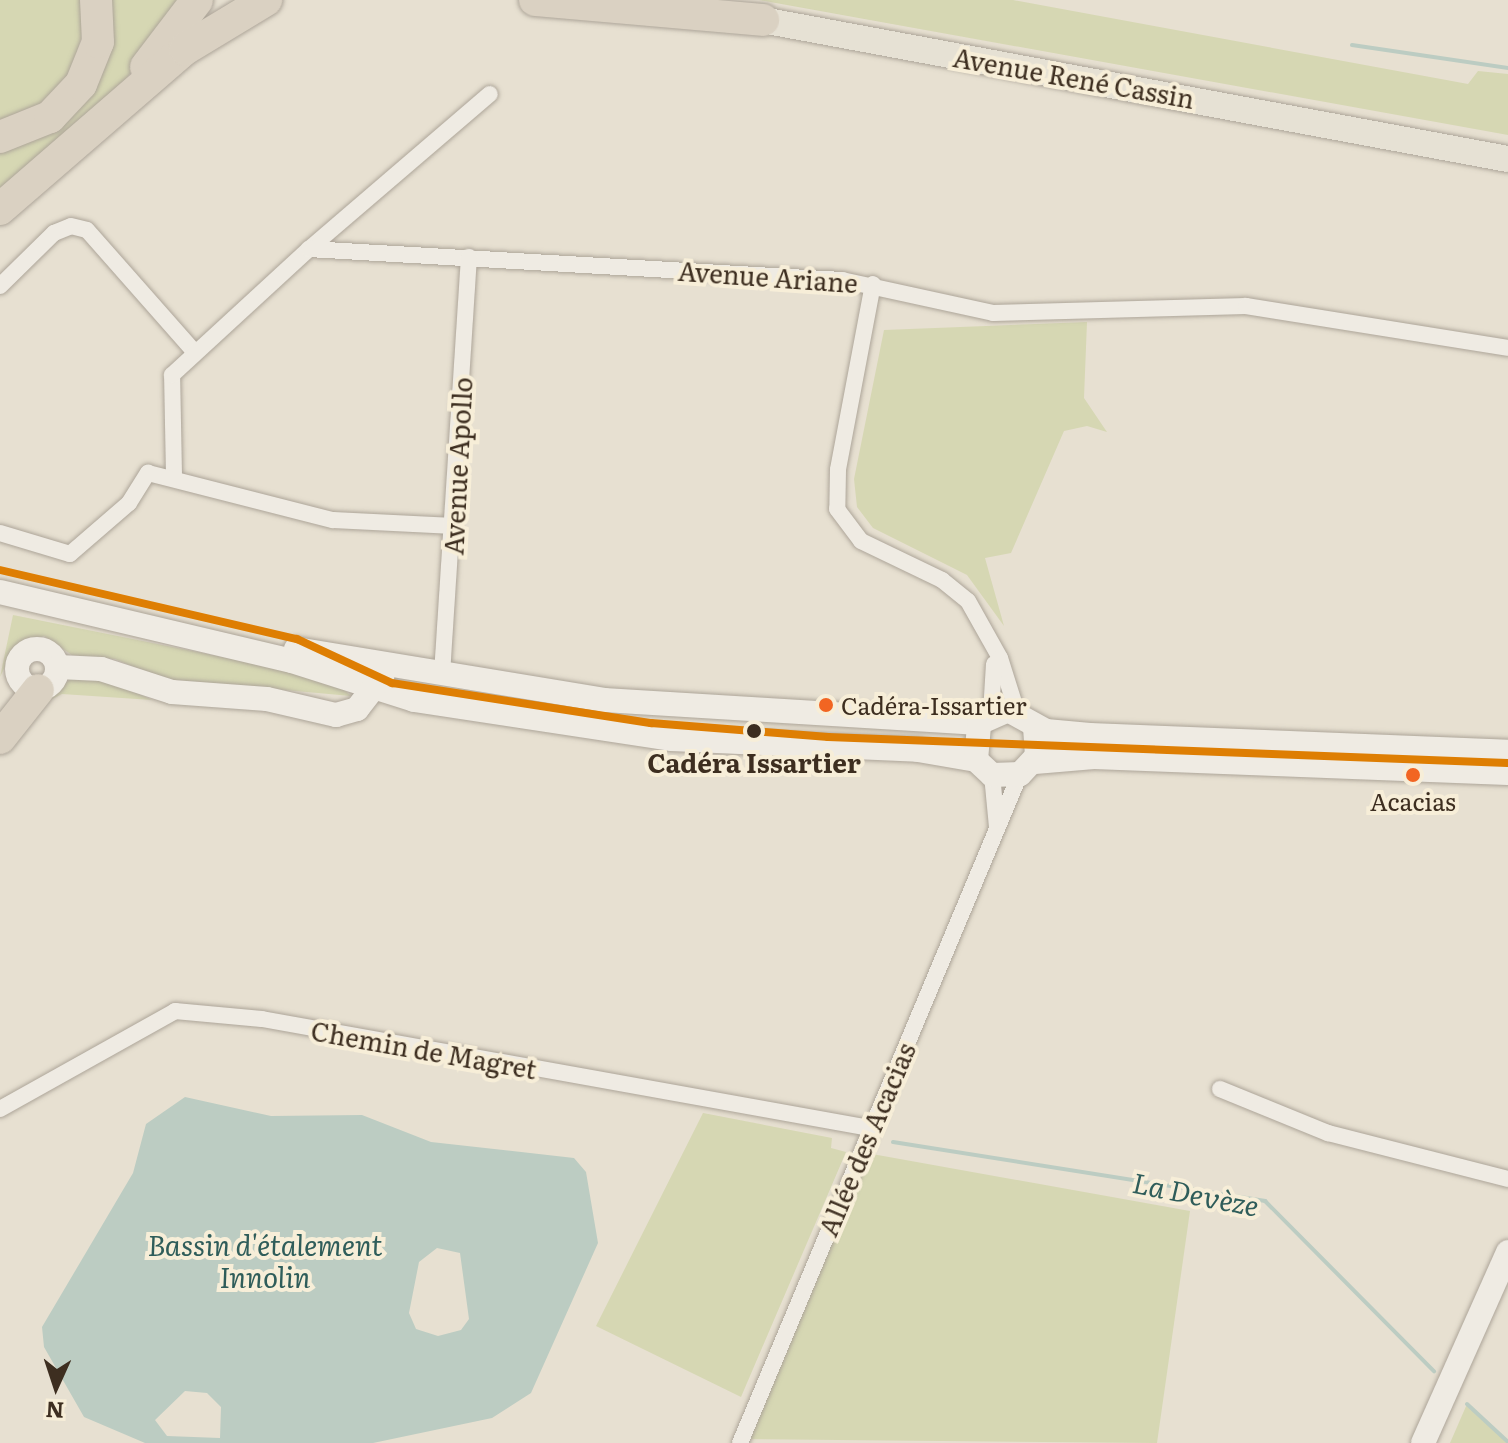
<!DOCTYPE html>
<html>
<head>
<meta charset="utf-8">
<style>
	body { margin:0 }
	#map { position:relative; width:1508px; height:1443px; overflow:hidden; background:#e7e0d1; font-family:Literata,serif }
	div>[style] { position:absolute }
	.green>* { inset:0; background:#d6d7b3 }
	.water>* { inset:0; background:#bcccc2 }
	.stream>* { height:4px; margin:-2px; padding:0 2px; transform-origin:2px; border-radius:2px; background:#bcccc2 }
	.roads { filter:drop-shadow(0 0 2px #ada599) drop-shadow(0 0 2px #ada599) }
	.street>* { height:16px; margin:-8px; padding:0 8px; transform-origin:8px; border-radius:8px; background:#efebe3 }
	.secondary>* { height:24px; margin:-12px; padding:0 12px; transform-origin:12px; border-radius:12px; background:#efebe3 }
	.secondary>.ring { margin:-12px; padding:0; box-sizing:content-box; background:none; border:24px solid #efebe3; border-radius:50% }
	.primary>* { height:26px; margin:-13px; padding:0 13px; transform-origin:13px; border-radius:13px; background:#e6e1d4 }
	.highway>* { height:32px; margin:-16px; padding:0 16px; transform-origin:16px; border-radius:16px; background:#dad1c2 }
	.tram-1>* { height:8px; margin:-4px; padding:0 4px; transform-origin:4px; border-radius:4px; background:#de7e03 }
	.dots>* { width:22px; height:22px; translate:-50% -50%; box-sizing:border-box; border:4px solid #f7eed8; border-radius:50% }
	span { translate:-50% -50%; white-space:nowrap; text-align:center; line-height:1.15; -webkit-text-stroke:8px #f7eed8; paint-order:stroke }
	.bus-label { font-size:24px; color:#3d2e20 }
	.left { translate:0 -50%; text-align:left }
	.street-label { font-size:26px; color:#3d2e20 }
	.stop-label { font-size:26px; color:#3d2e20; font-weight:700 }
	.water-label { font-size:28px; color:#2f5d5a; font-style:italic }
	.north { position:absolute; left:16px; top:1347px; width:80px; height:80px; -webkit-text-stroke:6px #f7eed8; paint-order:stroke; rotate:183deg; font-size:22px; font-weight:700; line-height:32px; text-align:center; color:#3d2e20 }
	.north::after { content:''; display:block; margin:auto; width:28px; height:36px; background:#3d2e20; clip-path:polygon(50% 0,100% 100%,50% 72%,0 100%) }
</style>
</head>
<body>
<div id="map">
	<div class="green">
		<i style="clip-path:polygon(0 0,81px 0,84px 28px,70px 76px,47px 101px,0 125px)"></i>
		<i style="clip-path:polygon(105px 0,180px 0,111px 101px,0 194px,0 146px,68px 115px)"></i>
		<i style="clip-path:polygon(759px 0,1013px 0,1468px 84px,1478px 71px,1508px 74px,1508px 135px)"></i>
		<i style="clip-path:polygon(1087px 322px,1084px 398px,1107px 432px,1087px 426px,1064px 431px,1011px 553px,985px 558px,1004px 626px,967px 575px,873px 528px,857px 507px,854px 479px,884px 330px)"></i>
		<i style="clip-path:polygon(13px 615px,332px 679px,351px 696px,163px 679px,115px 659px,72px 655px,44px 636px,14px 648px,0 677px)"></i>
		<i style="clip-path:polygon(72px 678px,109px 680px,152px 700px,62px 694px,25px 713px)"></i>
		<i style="clip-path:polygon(703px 1113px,832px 1138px,831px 1148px,846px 1152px,741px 1397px,596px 1326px)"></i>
		<i style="clip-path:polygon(861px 1152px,1190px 1211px,1157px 1443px,742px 1439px)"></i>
		<i style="clip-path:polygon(1467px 1404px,1508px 1442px,1508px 1443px,1450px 1443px)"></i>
	</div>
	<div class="water">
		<i style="clip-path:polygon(evenodd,185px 1097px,271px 1116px,362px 1115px,431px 1142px,574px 1158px,586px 1172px,598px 1243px,531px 1393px,492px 1418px,373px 1443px,145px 1443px,84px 1417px,44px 1347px,42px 1327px,133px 1173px,146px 1124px,185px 1097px,437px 1248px,460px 1253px,469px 1319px,461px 1330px,438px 1336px,416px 1329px,409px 1313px,419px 1262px,437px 1248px,185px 1097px,185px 1391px,207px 1393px,221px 1407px,220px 1438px,167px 1436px,155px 1420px,185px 1391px)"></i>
	</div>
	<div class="stream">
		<i style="left:1352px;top:45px;width:158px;rotate:8.4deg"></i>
		<i style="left:893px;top:1142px;width:377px;rotate:9deg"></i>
		<i style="left:1265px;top:1201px;width:240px;rotate:45.2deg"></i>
		<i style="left:1467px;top:1404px;width:56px;rotate:42.8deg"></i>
	</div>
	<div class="roads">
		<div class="street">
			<i style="left:309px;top:249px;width:238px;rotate:-40.6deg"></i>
			<i style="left:873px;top:284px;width:189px;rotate:100.7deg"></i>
			<i style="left:838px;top:470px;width:39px;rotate:91deg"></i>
			<i style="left:837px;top:509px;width:40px;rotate:53deg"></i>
			<i style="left:861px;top:541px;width:90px;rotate:25.7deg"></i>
			<i style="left:942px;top:580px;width:33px;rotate:39deg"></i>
			<i style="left:968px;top:601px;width:65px;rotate:60.7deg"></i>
			<i style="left:1000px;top:658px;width:57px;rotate:72.5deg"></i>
			<i style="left:0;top:286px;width:76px;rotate:-44.5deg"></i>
			<i style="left:54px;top:233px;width:18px;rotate:-22deg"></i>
			<i style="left:71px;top:226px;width:16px;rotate:14deg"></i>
			<i style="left:87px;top:230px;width:159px;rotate:48.6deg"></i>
			<i style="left:174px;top:475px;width:100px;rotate:-91.1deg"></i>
			<i style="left:172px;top:375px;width:186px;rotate:-42.6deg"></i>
			<i style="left:309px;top:249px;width:534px;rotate:3.33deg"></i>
			<i style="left:842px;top:280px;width:155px;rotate:12.3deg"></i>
			<i style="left:993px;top:313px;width:253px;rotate:-1.6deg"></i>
			<i style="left:1246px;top:306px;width:265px;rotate:9.1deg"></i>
			<i style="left:0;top:533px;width:73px;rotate:16.7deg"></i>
			<i style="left:70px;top:554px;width:78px;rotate:-40.8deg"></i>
			<i style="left:129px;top:503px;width:36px;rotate:-58deg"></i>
			<i style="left:148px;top:473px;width:191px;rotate:14.3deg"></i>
			<i style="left:333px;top:520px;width:121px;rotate:2.8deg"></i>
			<i style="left:442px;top:674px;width:418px;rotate:-86.3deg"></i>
			<i style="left:991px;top:713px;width:49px;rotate:-86.5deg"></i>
			<i style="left:992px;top:775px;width:52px;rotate:84.5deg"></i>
			<i style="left:1220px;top:1089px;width:117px;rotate:22.2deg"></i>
			<i style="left:1328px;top:1133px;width:186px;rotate:14.3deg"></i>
			<i style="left:0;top:1109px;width:201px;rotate:-29.2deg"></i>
			<i style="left:175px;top:1011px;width:87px;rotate:5.3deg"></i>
			<i style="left:262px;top:1019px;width:618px;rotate:10.16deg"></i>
			<i style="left:740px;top:1443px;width:725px;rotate:-67.29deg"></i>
		</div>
		<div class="secondary">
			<i style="left:0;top:592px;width:300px;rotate:13.3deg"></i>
			<i style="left:292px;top:661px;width:128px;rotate:17.7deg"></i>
			<i style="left:414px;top:700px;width:260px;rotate:8.6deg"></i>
			<i style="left:671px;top:739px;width:247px;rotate:2.5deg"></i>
			<i style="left:918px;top:750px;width:59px;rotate:9.8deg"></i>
			<i class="ring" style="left:17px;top:649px;width:16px;height:16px"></i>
			<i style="left:296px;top:649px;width:312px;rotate:9.4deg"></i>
			<i style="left:604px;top:700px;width:376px;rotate:3.5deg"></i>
			<i style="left:58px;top:667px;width:43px;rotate:2.7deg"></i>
			<i style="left:101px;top:669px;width:75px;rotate:17.9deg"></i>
			<i style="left:172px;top:692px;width:95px;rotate:4.2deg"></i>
			<i style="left:267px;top:699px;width:71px;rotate:13.1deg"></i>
			<i style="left:336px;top:715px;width:22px;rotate:-16deg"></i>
			<i style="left:357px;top:709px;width:41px;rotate:-52deg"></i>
			<i style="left:1035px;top:727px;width:29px;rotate:86deg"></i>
			<i style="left:1037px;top:756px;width:25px;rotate:133deg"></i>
			<i style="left:1020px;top:774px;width:28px;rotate:178deg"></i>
			<i style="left:992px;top:775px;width:22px;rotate:-137deg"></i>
			<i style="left:976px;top:760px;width:37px;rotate:-85deg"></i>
			<i style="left:979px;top:723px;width:32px;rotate:-24deg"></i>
			<i style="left:1008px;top:710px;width:43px;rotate:28.9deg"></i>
			<i style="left:1046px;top:731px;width:44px;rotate:5.2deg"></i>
			<i style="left:1090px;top:735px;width:418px;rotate:2.3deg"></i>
			<i style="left:1035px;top:762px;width:59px;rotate:-4.8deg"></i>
			<i style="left:1094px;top:757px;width:414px;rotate:2.2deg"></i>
			<i style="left:1423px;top:1443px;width:209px;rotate:-66deg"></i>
		</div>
		<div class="primary">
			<i style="left:746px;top:17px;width:775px;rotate:10.56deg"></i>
		</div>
		<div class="highway">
			<i style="left:535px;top:0;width:229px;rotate:5deg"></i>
			<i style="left:146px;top:67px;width:84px;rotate:-52.7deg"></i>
			<i style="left:0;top:137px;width:54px;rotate:-21.8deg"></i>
			<i style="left:50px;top:117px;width:45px;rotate:-46.8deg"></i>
			<i style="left:81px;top:84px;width:45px;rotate:-68deg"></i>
			<i style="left:98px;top:42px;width:42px;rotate:-92.7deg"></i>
			<i style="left:0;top:209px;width:245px;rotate:-40.9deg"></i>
			<i style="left:185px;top:49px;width:95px;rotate:-31.2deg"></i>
			<i style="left:0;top:738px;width:61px;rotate:-51.6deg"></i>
		</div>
	</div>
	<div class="tram-1">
		<i style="left:0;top:570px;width:305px;rotate:13.1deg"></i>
		<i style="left:297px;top:639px;width:105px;rotate:24.9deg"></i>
		<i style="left:392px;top:683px;width:262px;rotate:8.8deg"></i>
		<i style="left:651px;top:723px;width:178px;rotate:4.5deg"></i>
		<i style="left:828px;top:737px;width:680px;rotate:2.19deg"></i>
	</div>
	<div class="dots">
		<i style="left:826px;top:705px;background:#f26522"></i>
		<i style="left:754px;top:731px;background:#3d2e20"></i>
		<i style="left:1413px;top:775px;background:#f26522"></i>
	</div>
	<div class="bus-label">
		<span class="left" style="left:841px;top:705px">Cadéra-Issartier</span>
		<span style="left:1413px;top:801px">Acacias</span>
	</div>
	<div class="street-label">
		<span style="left:1074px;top:77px;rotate:10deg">Avenue René Cassin</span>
		<span style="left:768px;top:276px;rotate:4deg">Avenue Ariane</span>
		<span style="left:457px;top:466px;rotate:-87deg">Avenue Apollo</span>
		<span style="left:424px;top:1049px;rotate:10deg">Chemin de Magret</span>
		<span style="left:866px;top:1139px;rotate:-67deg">Allée des Acacias</span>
	</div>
	<div class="stop-label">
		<span style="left:754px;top:762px">Cadéra Issartier</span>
	</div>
	<div class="water-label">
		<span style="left:1196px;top:1193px;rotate:11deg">La Devèze</span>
		<span style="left:265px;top:1260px">Bassin d'étalement<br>Innolin</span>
	</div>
	<div class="north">N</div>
</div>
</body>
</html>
